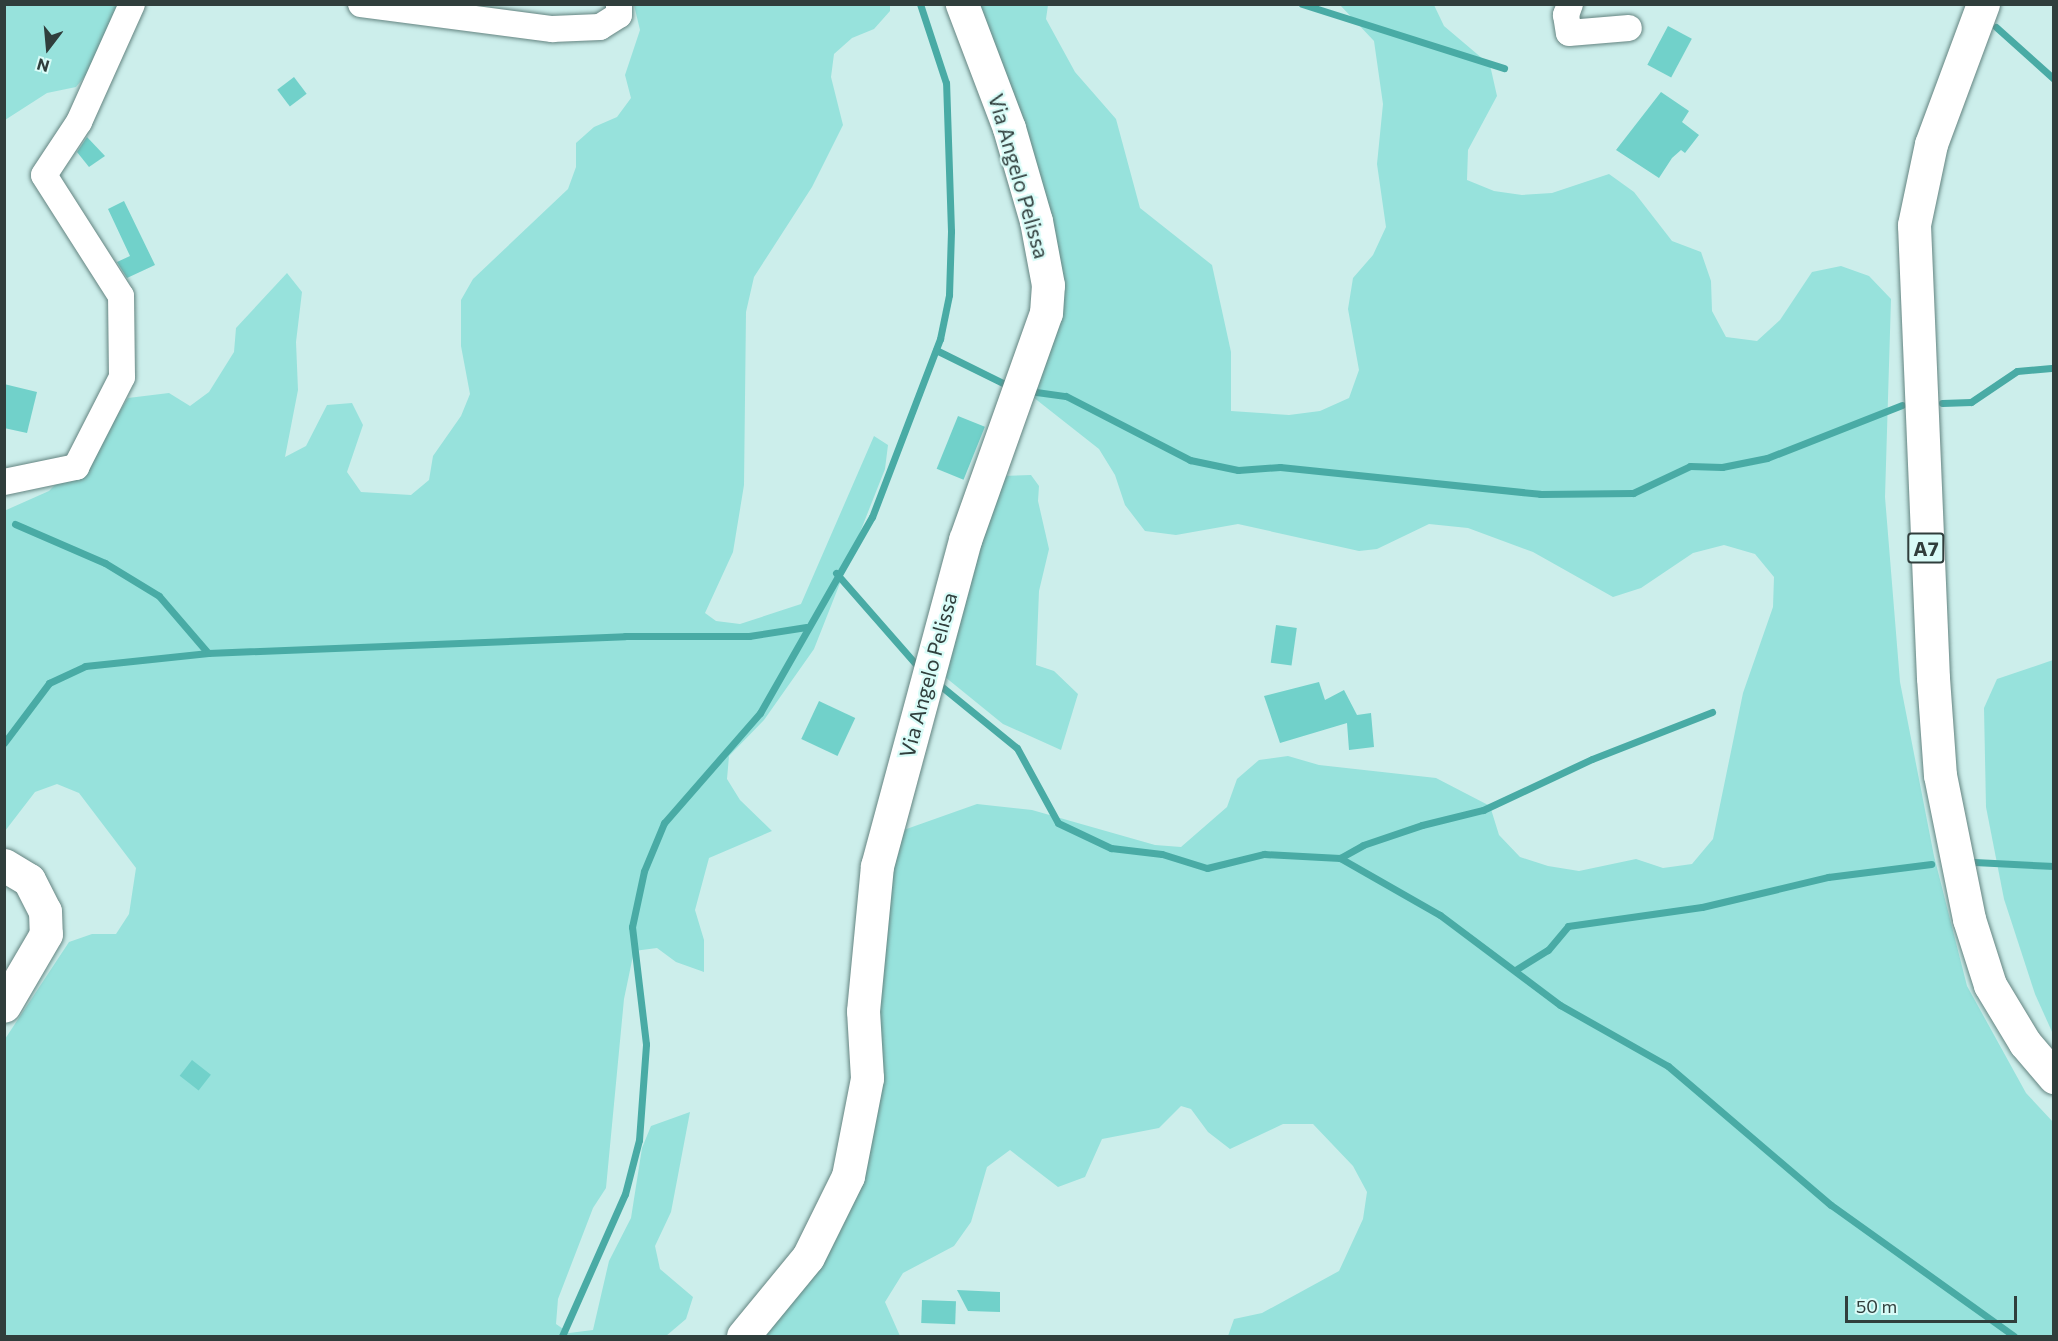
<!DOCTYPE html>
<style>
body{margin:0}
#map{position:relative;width:2058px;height:1341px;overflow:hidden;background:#cceeeb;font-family:Commissioner,sans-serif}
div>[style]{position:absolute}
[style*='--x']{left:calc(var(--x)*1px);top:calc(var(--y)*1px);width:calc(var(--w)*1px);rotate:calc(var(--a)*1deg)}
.green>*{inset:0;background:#97e2dc}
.stream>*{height:7px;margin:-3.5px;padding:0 3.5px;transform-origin:3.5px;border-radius:3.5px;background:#49aba5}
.building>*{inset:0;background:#71d1ca;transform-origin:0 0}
.roads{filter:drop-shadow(0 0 2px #648481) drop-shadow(0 0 2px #648481)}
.minor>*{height:26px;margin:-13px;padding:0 13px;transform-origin:13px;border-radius:13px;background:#fff}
.tertiary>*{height:33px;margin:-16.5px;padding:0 16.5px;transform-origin:16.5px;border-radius:16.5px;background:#fff}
.motorway>*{height:33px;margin:-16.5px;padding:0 16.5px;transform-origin:16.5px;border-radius:16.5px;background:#fff}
span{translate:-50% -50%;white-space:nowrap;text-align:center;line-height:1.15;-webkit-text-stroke:4.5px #d9fcf8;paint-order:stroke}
.shield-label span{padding:2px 4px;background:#d9fcf8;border:2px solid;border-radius:4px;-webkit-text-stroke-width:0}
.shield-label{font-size:20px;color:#303e3c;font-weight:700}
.street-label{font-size:21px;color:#303e3c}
.frame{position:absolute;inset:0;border:6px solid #303e3c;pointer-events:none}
.north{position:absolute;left:18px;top:18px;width:60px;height:60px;-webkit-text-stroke:4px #d9fcf8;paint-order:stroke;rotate:196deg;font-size:16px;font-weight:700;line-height:24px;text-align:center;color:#303e3c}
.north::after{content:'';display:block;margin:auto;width:21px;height:27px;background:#303e3c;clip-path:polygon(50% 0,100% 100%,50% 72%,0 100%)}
.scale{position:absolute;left:1845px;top:1296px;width:172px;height:27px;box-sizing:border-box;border:3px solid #303e3c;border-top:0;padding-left:8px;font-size:18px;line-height:21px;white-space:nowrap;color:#303e3c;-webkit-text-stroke:4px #d9fcf8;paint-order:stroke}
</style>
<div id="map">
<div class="green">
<i style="clip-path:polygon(5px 5px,123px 5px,114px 12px,94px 65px,76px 87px,47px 93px,5px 120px)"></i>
<i style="clip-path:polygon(634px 5px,890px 5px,890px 11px,874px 29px,852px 38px,834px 54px,831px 77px,843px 125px,812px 187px,754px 277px,746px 312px,744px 485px,733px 552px,705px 613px,716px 621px,740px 624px,801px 604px,874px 436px,888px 445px,885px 469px,814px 649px,764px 720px,729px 756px,727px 779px,740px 800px,772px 831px,709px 858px,695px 910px,704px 940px,704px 972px,676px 962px,657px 948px,634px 951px,624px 999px,606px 1188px,593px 1208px,558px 1299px,556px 1324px,569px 1333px,593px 1330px,609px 1261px,631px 1218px,642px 1148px,651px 1126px,690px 1112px,671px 1212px,655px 1246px,660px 1269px,693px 1297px,686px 1319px,666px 1336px,5px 1336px,5px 1039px,69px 942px,92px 934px,116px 934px,129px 914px,136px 868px,79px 793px,57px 784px,35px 792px,5px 831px,4px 511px,49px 491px,107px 432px,128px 398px,169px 393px,190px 406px,209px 392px,234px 352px,236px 328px,287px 273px,302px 292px,296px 342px,298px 390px,285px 457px,306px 446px,327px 405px,352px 403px,363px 425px,347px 472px,361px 492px,411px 495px,429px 480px,433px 456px,461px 416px,470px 394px,461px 346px,461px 300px,473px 279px,568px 189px,576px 167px,576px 143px,594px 127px,617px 117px,631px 98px,625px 75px,640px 30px)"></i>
<i style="clip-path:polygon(976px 5px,1048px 5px,1046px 19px,1075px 72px,1116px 119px,1140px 208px,1212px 265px,1231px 352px,1231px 411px,1289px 415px,1320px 411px,1349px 398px,1359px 370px,1348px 309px,1353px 278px,1373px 255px,1386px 227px,1377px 164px,1383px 104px,1374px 41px,1340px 5px,1434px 5px,1444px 26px,1490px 65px,1497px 96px,1468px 150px,1467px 180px,1494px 191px,1522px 195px,1552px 193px,1609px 174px,1634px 192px,1672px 241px,1701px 252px,1711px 281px,1712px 311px,1726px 337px,1757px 341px,1780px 320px,1812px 272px,1841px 266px,1869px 276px,1891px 299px,1885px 497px,1900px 682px,1934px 856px,1967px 986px,2026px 1093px,2053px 1122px,2053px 1336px,1228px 1336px,1234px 1319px,1262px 1313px,1339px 1271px,1363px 1219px,1367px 1192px,1353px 1166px,1313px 1124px,1283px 1124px,1230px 1149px,1208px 1132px,1191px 1109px,1181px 1106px,1159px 1128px,1102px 1139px,1085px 1177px,1058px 1187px,1010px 1150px,987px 1167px,971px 1222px,954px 1246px,903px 1273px,885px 1302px,900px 1336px,758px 1336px,832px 1238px,876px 997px,898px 832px,977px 804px,1032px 810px,1155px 845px,1181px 847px,1227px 807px,1237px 779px,1259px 760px,1288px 756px,1319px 765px,1436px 778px,1490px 806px,1499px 835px,1520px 857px,1548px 866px,1579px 871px,1636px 859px,1663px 868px,1692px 864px,1713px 839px,1743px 693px,1773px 607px,1774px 577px,1755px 554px,1724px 545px,1693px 553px,1641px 588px,1613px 597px,1533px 552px,1468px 528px,1429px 524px,1377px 549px,1359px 551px,1238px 524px,1176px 535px,1145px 531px,1125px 505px,1115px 475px,1099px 449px,1033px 397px,1062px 314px,1062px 269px)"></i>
<i style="clip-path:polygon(1031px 475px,1039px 486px,1038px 501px,1049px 549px,1039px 591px,1036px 665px,1054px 671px,1078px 694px,1061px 750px,1003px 724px,939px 672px,1001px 476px)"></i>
<i style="clip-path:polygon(2053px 660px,2053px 1034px,2035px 994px,2004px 899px,1986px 807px,1984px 708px,1997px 679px)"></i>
</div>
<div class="stream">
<i style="--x:1302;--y:4;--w:212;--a:17.6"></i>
<i style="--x:1996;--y:27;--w:78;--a:41.9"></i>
<i style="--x:936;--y:350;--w:81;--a:26.3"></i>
<i style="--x:1029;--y:391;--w:37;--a:8"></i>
<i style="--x:1066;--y:396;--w:140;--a:27.3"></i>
<i style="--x:1190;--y:460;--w:49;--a:11.8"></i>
<i style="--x:1238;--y:470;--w:42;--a:-4.1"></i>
<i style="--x:1280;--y:467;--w:261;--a:5.9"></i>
<i style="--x:1540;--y:494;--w:93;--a:-0.6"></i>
<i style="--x:1633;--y:493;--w:63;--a:-25.3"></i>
<i style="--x:1690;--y:466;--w:32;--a:2"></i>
<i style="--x:1722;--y:467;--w:46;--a:-11.3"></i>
<i style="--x:1767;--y:458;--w:145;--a:-21.4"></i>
<i style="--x:1942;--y:403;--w:29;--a:-2"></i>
<i style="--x:1971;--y:402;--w:55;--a:-34"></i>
<i style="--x:2017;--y:371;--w:37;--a:-5"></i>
<i style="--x:15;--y:524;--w:98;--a:23.4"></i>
<i style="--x:105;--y:563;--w:63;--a:31.4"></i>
<i style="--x:159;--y:596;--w:75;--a:49.3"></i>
<i style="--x:836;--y:573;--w:128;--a:48.8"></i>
<i style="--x:936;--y:682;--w:104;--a:39.2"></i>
<i style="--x:1017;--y:748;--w:85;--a:61.3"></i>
<i style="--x:1058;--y:823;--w:59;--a:25.3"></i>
<i style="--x:1111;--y:848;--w:51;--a:6.7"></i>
<i style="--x:1162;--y:854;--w:47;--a:17.3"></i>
<i style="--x:1207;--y:868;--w:59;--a:-13.8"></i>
<i style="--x:1264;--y:854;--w:76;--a:3"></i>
<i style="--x:1340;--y:858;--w:115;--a:29.7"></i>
<i style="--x:1440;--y:915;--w:150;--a:36.9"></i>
<i style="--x:1560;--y:1005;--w:124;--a:29.5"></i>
<i style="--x:1668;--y:1066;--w:214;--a:40.5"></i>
<i style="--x:1831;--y:1205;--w:225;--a:35.6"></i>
<i style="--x:4;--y:743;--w:75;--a:-53.1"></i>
<i style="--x:49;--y:683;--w:40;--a:-25"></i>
<i style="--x:85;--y:666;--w:124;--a:-6"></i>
<i style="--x:208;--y:653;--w:417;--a:-2.3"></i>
<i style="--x:625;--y:636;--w:124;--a:0"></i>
<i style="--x:749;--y:636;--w:58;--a:-9"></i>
<i style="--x:1340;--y:858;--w:26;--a:-29"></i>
<i style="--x:1363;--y:845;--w:62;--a:-18.7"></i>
<i style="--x:1422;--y:825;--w:63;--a:-13.8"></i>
<i style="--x:1483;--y:810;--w:120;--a:-25.1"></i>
<i style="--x:1592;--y:759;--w:129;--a:-21.4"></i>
<i style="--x:1974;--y:862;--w:80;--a:2.9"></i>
<i style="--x:1517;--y:969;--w:36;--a:-32"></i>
<i style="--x:1548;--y:950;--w:31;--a:-50"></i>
<i style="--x:1568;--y:926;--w:135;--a:-8.1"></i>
<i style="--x:1702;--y:907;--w:130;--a:-13.4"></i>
<i style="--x:1828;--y:877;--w:104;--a:-7.2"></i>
<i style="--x:562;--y:1336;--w:155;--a:-66.1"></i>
<i style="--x:625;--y:1194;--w:56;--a:-75.5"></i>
<i style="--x:639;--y:1140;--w:96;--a:-85.8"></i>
<i style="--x:646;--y:1044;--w:118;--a:-96.8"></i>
<i style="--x:632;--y:927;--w:57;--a:-77.9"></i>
<i style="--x:644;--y:871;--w:52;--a:-67.4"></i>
<i style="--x:664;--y:823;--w:146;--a:-48.9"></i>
<i style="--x:760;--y:713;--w:226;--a:-60.3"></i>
<i style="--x:872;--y:517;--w:191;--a:-69.1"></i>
<i style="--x:940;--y:339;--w:45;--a:-78.4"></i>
<i style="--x:949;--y:295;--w:64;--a:-88.2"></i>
<i style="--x:951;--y:231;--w:148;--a:-91.9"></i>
<i style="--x:946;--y:83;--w:83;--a:-108.2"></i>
</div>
<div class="building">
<i style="left:1668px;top:26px;width:27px;height:44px;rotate:28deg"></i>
<i style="left:294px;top:77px;width:21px;height:21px;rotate:53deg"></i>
<i style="clip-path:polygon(1661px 92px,1689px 111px,1682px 122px,1699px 135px,1685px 153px,1681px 150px,1672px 158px,1659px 178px,1616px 150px)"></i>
<i style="clip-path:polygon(87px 137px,105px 156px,89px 167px,77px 152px)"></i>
<i style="clip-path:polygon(124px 201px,155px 265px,127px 278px,117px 262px,130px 256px,108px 209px)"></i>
<i style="clip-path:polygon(4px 384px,37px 392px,27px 433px,4px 428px)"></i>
<i style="left:958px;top:416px;width:29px;height:57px;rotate:22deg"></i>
<i style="left:1276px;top:625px;width:21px;height:38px;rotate:8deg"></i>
<i style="clip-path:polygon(1319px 682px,1325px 700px,1344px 690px,1357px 715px,1371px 713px,1374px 747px,1349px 750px,1347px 723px,1280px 743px,1264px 696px)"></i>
<i style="left:819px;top:701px;width:40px;height:42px;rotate:25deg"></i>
<i style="left:192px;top:1060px;width:24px;height:20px;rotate:38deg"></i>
<i style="clip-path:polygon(957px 1290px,1000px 1292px,1000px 1312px,968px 1311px)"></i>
<i style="left:922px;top:1300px;width:34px;height:23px;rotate:2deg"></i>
</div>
<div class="roads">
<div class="minor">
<i style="--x:361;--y:4;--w:193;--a:7.5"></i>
<i style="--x:552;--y:29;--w:48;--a:-2.4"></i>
<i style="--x:600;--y:27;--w:22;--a:-32"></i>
<i style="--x:619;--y:15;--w:11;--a:-90"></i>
<i style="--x:1570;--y:4;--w:12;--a:110"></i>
<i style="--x:1566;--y:15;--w:18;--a:81"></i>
<i style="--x:1569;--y:33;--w:60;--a:-4.8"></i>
<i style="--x:4;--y:482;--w:74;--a:-11.8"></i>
<i style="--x:76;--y:467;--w:101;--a:-62.9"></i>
<i style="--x:122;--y:377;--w:81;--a:-90.7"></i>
<i style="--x:121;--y:296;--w:143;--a:-122.5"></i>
<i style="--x:44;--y:175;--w:64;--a:-56.6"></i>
<i style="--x:79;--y:122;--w:129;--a:-65.8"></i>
</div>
<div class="tertiary">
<i style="--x:4;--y:865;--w:29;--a:31"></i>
<i style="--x:29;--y:880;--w:35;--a:63"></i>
<i style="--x:45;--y:911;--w:23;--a:88"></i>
<i style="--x:46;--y:934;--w:83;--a:120.3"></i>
<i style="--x:743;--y:1336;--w:102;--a:-50.6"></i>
<i style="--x:808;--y:1257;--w:90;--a:-63.7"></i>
<i style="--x:848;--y:1176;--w:100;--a:-79"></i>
<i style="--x:867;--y:1078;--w:67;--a:-93.4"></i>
<i style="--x:863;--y:1011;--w:146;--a:-84.5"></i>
<i style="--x:877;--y:866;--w:338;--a:-74.9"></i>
<i style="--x:965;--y:540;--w:241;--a:-70.4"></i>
<i style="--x:1046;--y:313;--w:28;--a:-86"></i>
<i style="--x:1048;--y:285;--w:65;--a:-100.6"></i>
<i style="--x:1036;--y:221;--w:97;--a:-106.2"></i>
<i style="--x:1009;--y:128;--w:133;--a:-110.8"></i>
</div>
<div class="motorway">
<i style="--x:1983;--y:4;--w:149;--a:110.4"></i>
<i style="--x:1931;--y:144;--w:83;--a:101.9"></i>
<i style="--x:1914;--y:225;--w:453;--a:87.6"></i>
<i style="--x:1933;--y:678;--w:97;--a:85.9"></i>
<i style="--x:1940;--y:775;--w:147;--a:78.6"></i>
<i style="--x:1969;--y:919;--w:69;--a:72.3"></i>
<i style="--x:1990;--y:985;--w:68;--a:58.9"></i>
<i style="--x:2025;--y:1043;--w:45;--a:49.5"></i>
</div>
</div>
<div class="shield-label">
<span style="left:1926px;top:548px">A7</span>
</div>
<div class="street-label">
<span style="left:1019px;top:176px;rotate:74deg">Via Angelo Pelissa</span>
<span style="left:928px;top:675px;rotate:-75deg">Via Angelo Pelissa</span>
</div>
<div class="frame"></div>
<div class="north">N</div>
<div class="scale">50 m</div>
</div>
